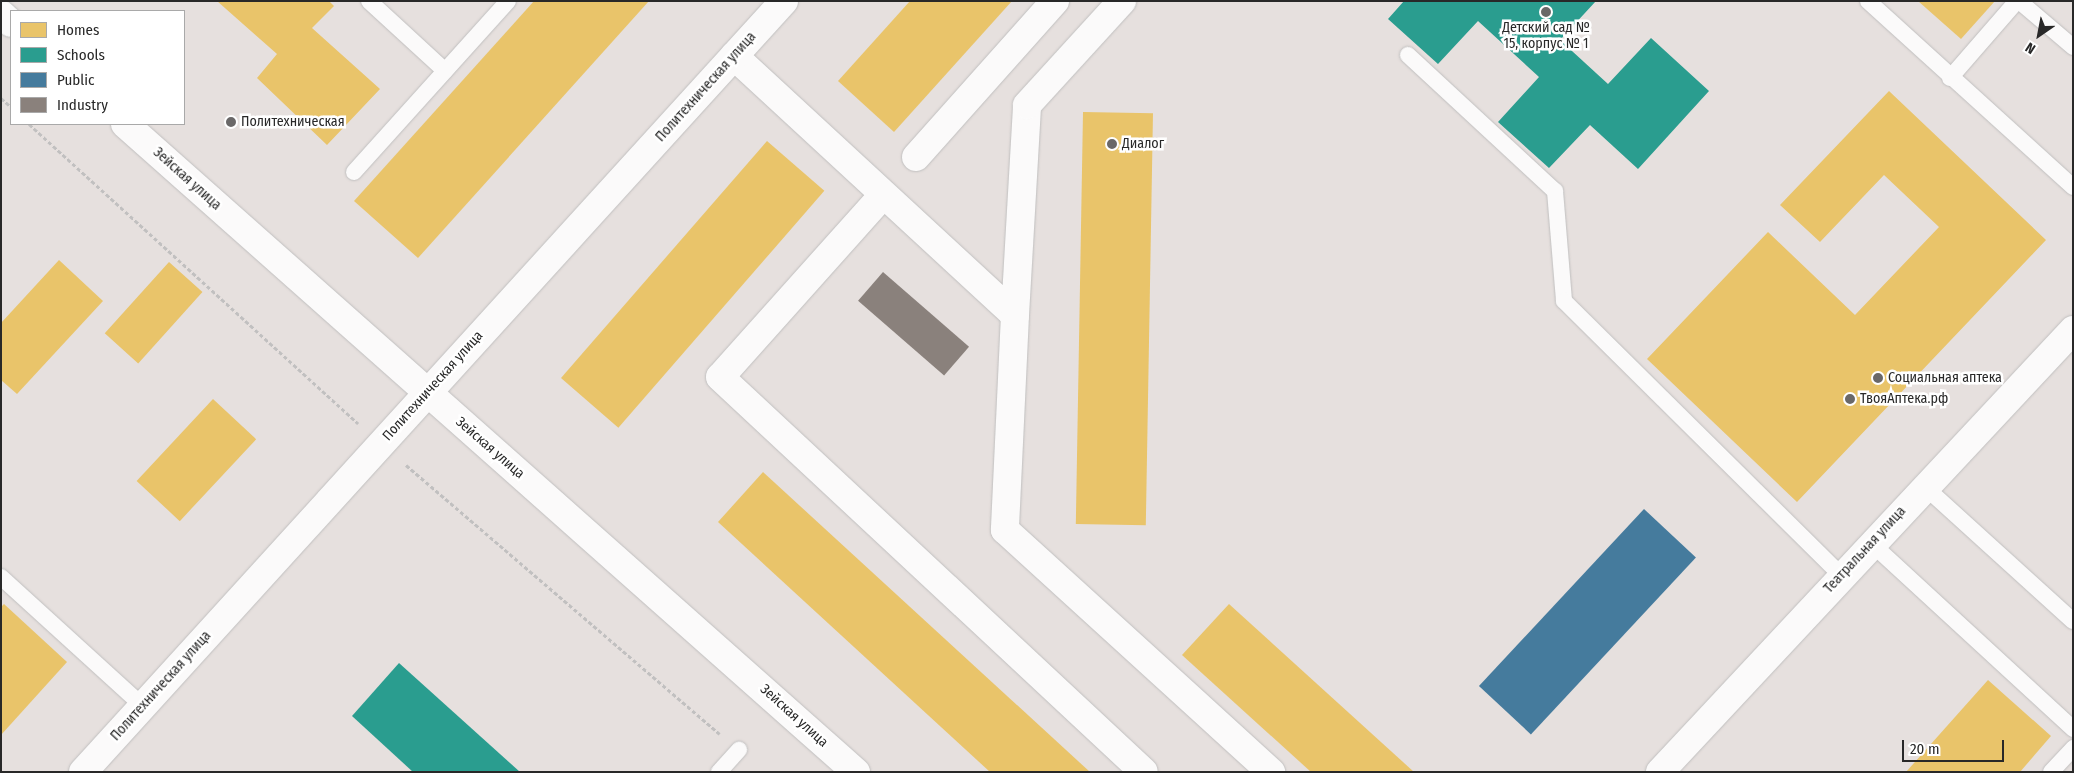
<!DOCTYPE html>
<meta charset="utf-8">
<style>
body{margin:0}
#map{position:relative;width:2074px;height:773px;overflow:hidden;background:#e6e0de;font-family:"Fira Sans Condensed",sans-serif}
div>[style]{position:absolute}
[style*='--x']{left:calc(var(--x)*1px);top:calc(var(--y)*1px);width:calc(var(--w)*1px);rotate:calc(var(--a)*1deg)}
.homes>*{inset:0;background:#e9c46a;transform-origin:0 0}
.schools>*{inset:0;background:#2a9d8f}
.public>*{inset:0;background:#457b9d;transform-origin:0 0}
.industry>*{inset:0;background:#8a817c;transform-origin:0 0}
.path>*{height:3px;margin-top:-1.5px;transform-origin:0;background:repeating-linear-gradient(90deg,#c1c0c0 0 4px,transparent 0 6.5px)}
.roads{filter:drop-shadow(0 0 1px #c0bfbf) drop-shadow(0 0 1px #c0bfbf)}
.service>*{height:16px;margin:-8px;padding:0 8px;transform-origin:8px;border-radius:8px;background:#fbfafa}
.minor>*{height:28px;margin:-14px;padding:0 14px;transform-origin:14px;border-radius:14px;background:#fbfafa}
.tertiary>*{height:28px;margin:-14px;padding:0 14px;transform-origin:14px;border-radius:14px;background:#fbfafa}
.secondary>*{height:28px;margin:-14px;padding:0 14px;transform-origin:14px;border-radius:14px;background:#fbfafa}
.dots>*{width:14px;height:14px;translate:-50% -50%;box-sizing:border-box;border:2px solid #fff;border-radius:50%}
span{translate:-50% -50%;white-space:nowrap;text-align:center;line-height:1.15;-webkit-text-stroke:5px #fff;paint-order:stroke}
.poi-label{font-size:14px;color:#282828}
.left{translate:0 -50%;text-align:left}
.street-label{font-size:14px;color:#282828}
.frame{position:absolute;inset:0;border:2px solid #282828;pointer-events:none}
.legend{position:absolute;left:10px;top:10px;width:175px;height:115px;box-sizing:border-box;background:#fff;border:1px solid #a9a9a9;margin:0;padding:6px 9px;list-style:none;font-size:15px;color:#282828}
.legend li{display:flex;align-items:center;gap:10px;height:25px}
.legend b{width:25px;border:1px solid #a9a9a9}
.north{position:absolute;left:2014px;top:10px;width:50px;height:50px;-webkit-text-stroke:4px #fff;paint-order:stroke;rotate:213deg;font-size:14px;font-weight:700;line-height:20px;text-align:center;color:#282828}
.north::after{content:'';display:block;margin:auto;width:18px;height:22px;background:#282828;clip-path:polygon(50% 0,100% 100%,50% 72%,0 100%)}
.scale{position:absolute;left:1902px;top:740px;width:102px;height:22px;box-sizing:border-box;border:2px solid #282828;border-top:0;padding-left:6px;font-size:15px;line-height:18px;white-space:nowrap;color:#282828;-webkit-text-stroke:4px #fff;paint-order:stroke}
</style>
<div id="map">
<div class="homes">
<i style="clip-path:polygon(217px 1px,329px 1px,334px 6px,312px 28px,380px 89px,327px 145px,257px 78px,277px 54px)"></i>
<i style="clip-path:polygon(534px 1px,649px 1px,418px 258px,354px 201px)"></i>
<i style="clip-path:polygon(910px 1px,1012px 1px,894px 132px,838px 81px)"></i>
<i style="clip-path:polygon(1918px 1px,1995px 1px,1961px 39px)"></i>
<i style="clip-path:polygon(1889px 91px,2046px 240px,1797px 502px,1647px 359px,1768px 232px,1855px 315px,1939px 227px,1884px 175px,1820px 242px,1780px 205px)"></i>
<i style="left:1083px;top:112px;width:70px;height:412px;rotate:1deg"></i>
<i style="left:767px;top:141px;width:76px;height:314px;rotate:41deg"></i>
<i style="clip-path:polygon(59px 260px,103px 301px,17px 394px,1px 380px,1px 323px)"></i>
<i style="left:169px;top:262px;width:45px;height:96px;rotate:42deg"></i>
<i style="left:213px;top:399px;width:59px;height:112px;rotate:43deg"></i>
<i style="clip-path:polygon(763px 472px,1090px 772px,990px 772px,718px 522px)"></i>
<i style="clip-path:polygon(4px 604px,67px 662px,1px 735px,1px 607px)"></i>
<i style="clip-path:polygon(1229px 604px,1414px 772px,1311px 772px,1182px 655px)"></i>
<i style="clip-path:polygon(1988px 680px,2051px 736px,2020px 772px,1906px 772px)"></i>
</div>
<div class="schools">
<i style="clip-path:polygon(1404px 1px,1596px 1px,1560px 40px,1608px 84px,1651px 38px,1709px 91px,1638px 169px,1590px 125px,1549px 168px,1498px 122px,1539px 77px,1478px 21px,1438px 64px,1388px 19px)"></i>
<i style="clip-path:polygon(399px 663px,520px 772px,413px 772px,352px 716px)"></i>
</div>
<div class="public">
<i style="left:1644px;top:509px;width:71px;height:242px;rotate:43deg"></i>
</div>
<div class="industry">
<i style="left:883px;top:272px;width:114px;height:38px;rotate:41deg"></i>
</div>
<div class="path">
<i style="--x:1;--y:98;--w:13;--a:42"></i>
<i style="--x:29;--y:124;--w:445;--a:42.3"></i>
<i style="--x:406;--y:465;--w:413;--a:40.6"></i>
</div>
<div class="roads">
<div class="service">
<i style="--x:369;--y:1;--w:103;--a:42.6"></i>
<i style="--x:1868;--y:1;--w:277;--a:42.2"></i>
<i style="--x:2019;--y:1;--w:71;--a:40.4"></i>
<i style="--x:1408;--y:55;--w:200;--a:42.8"></i>
<i style="--x:1555;--y:191;--w:110;--a:85.3"></i>
<i style="--x:1564;--y:301;--w:390;--a:44.7"></i>
<i style="--x:1950;--y:78;--w:102;--a:-49"></i>
<i style="--x:354;--y:172;--w:230;--a:-48"></i>
<i style="--x:1924;--y:486;--w:201;--a:42.2"></i>
<i style="--x:1871;--y:543;--w:275;--a:42.6"></i>
<i style="--x:1;--y:577;--w:192;--a:42.3"></i>
<i style="--x:719;--y:772;--w:30;--a:-48"></i>
<i style="--x:2051;--y:772;--w:33;--a:-47"></i>
</div>
<div class="minor">
<i style="--x:734;--y:56;--w:382;--a:42.7"></i>
<i style="--x:1015;--y:315;--w:215;--a:92.7"></i>
<i style="--x:1005;--y:530;--w:360;--a:42.3"></i>
<i style="--x:916;--y:157;--w:209;--a:-48.3"></i>
<i style="--x:883;--y:195;--w:244;--a:131.8"></i>
<i style="--x:720;--y:377;--w:579;--a:42.97"></i>
<i style="--x:1015;--y:315;--w:210;--a:-86.7"></i>
<i style="--x:1027;--y:105;--w:141;--a:-47.6"></i>
<i style="--x:83;--y:772;--w:1042;--a:-47.72"></i>
</div>
<div class="tertiary">
<i style="--x:1;--y:14;--w:13;--a:42"></i>
<i style="--x:125;--y:124;--w:977;--a:41.56"></i>
</div>
<div class="secondary">
<i style="--x:1660;--y:772;--w:605;--a:-46.94"></i>
</div>
</div>
<div class="dots">
<i style="left:1546px;top:12px;background:#6a6868"></i>
<i style="left:231px;top:122px;background:#6a6868"></i>
<i style="left:1112px;top:144px;background:#6a6868"></i>
<i style="left:1878px;top:378px;background:#6a6868"></i>
<i style="left:1850px;top:399px;background:#6a6868"></i>
</div>
<div class="poi-label">
<span style="left:1546px;top:36px">Детский сад №<br>15, корпус № 1</span>
<span class="left" style="left:241px;top:122px">Политехническая</span>
<span class="left" style="left:1122px;top:144px">Диалог</span>
<span class="left" style="left:1888px;top:378px">Социальная аптека</span>
<span class="left" style="left:1860px;top:399px">ТвояАптека.рф</span>
</div>
<div class="street-label">
<span style="left:706px;top:87px;rotate:-48deg">Политехническая улица</span>
<span style="left:187px;top:179px;rotate:42deg">Зейская улица</span>
<span style="left:433px;top:386px;rotate:-48deg">Политехническая улица</span>
<span style="left:490px;top:448px;rotate:41deg">Зейская улица</span>
<span style="left:1865px;top:550px;rotate:-47deg">Театральная улица</span>
<span style="left:161px;top:686px;rotate:-48deg">Политехническая улица</span>
<span style="left:794px;top:716px;rotate:42deg">Зейская улица</span>
</div>
<div class="frame"></div>
<ul class="legend">
<li><b style="height:14px;background:#e9c46a"></b>Homes</li>
<li><b style="height:14px;background:#2a9d8f"></b>Schools</li>
<li><b style="height:14px;background:#457b9d"></b>Public</li>
<li><b style="height:14px;background:#8a817c"></b>Industry</li>
</ul>
<div class="north">N</div>
<div class="scale">20 m</div>
</div>
